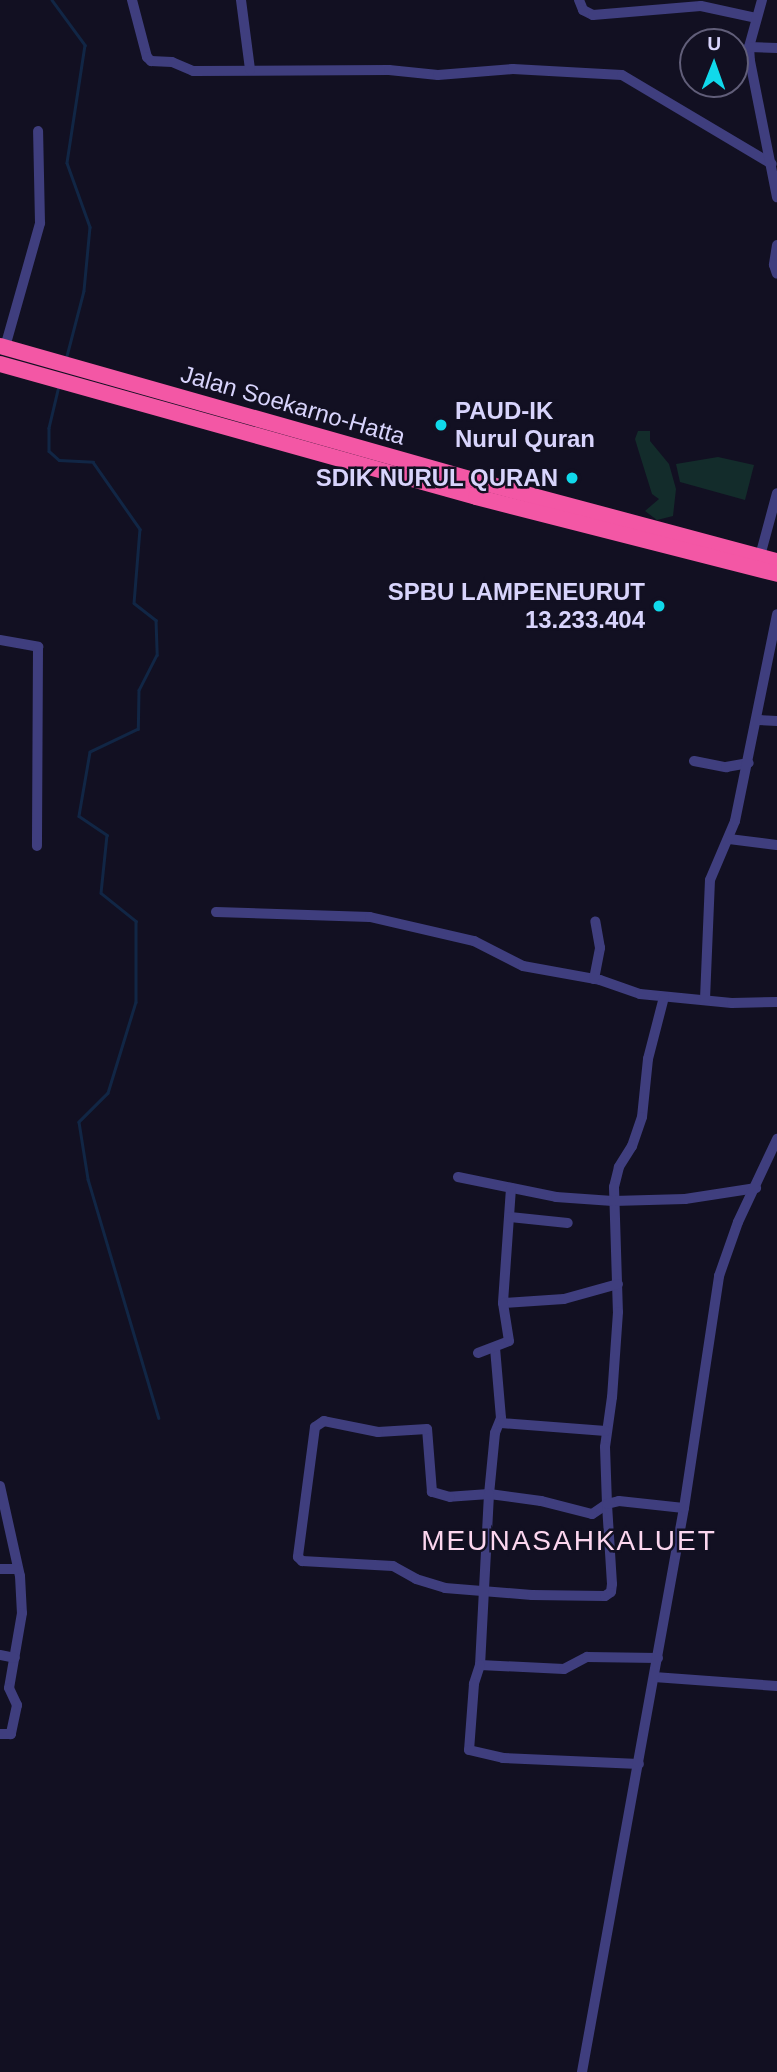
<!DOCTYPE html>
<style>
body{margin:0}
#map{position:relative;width:777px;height:2072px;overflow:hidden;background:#121022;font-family:Helvetica,sans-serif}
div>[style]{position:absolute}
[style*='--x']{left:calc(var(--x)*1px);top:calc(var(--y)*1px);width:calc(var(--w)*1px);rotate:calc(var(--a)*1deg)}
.green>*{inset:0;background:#132c2b}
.stream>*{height:2.5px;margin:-1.25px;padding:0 1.25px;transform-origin:1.25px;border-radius:1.25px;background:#112645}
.minor>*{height:10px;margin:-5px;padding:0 5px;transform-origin:5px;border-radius:5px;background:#3f3e7e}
.highway>*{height:16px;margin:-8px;padding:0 8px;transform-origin:8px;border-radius:8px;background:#f357a5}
.dots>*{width:19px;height:19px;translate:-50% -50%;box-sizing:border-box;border:4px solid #121022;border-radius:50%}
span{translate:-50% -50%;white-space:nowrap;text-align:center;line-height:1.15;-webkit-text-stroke:5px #121022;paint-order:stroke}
.street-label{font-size:24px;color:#d8d4fc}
.poi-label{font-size:24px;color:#d8d4fc;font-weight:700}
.left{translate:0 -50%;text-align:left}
.right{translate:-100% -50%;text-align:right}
.quarter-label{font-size:28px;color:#fcd6ef;letter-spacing:2px}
.north{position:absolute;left:679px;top:28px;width:70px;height:70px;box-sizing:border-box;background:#121022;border:2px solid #615e79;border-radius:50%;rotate:1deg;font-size:19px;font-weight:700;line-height:28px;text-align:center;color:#d8d4fc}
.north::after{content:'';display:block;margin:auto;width:24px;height:32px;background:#10d9eb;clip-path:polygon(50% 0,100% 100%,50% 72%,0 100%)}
</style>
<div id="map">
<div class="green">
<i style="clip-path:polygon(638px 431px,650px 431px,650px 441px,669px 464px,676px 489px,673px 516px,657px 520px,645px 511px,659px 499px,652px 494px,638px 449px,635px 439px)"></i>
<i style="clip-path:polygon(718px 457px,754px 465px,745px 500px,680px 482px,676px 464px)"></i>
</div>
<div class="stream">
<i style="--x:52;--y:0;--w:56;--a:53.7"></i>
<i style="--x:85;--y:45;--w:119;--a:98.7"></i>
<i style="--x:67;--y:163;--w:68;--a:70.2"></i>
<i style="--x:90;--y:227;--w:64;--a:95.4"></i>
<i style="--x:84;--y:291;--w:71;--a:104.6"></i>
<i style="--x:59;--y:386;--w:43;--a:103.4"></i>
<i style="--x:49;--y:428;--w:23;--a:90"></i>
<i style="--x:49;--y:451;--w:13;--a:42"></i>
<i style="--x:59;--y:460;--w:34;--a:3"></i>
<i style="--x:93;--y:462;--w:82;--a:55"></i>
<i style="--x:140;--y:529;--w:74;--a:94.6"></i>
<i style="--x:134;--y:603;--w:28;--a:38"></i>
<i style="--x:156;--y:620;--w:35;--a:88"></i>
<i style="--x:157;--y:655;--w:39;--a:117"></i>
<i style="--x:139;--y:690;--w:39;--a:91"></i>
<i style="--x:138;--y:729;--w:53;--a:154.4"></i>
<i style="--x:90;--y:752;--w:65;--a:99.8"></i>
<i style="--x:79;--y:816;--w:34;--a:34"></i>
<i style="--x:107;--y:835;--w:58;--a:95.9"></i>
<i style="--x:101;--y:893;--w:45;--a:38.7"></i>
<i style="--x:136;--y:921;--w:81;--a:90"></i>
<i style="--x:136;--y:1002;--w:95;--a:107.1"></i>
<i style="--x:108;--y:1093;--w:41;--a:135"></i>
<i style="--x:79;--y:1122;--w:58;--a:81"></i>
<i style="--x:88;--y:1179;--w:249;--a:73.5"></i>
</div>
<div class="minor">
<i style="--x:132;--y:0;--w:59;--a:75.3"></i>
<i style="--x:147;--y:57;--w:6;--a:45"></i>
<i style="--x:151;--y:61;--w:21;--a:3"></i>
<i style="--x:172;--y:62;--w:23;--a:23"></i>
<i style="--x:193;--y:71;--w:196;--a:-0.3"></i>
<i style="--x:389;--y:70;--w:49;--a:5.8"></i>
<i style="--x:438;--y:75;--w:75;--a:-4.6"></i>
<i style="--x:513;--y:69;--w:109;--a:3.2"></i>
<i style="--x:622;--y:75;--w:174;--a:30.7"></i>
<i style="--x:241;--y:0;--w:70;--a:82.6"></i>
<i style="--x:579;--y:0;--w:11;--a:68"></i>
<i style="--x:583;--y:10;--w:11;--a:27"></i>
<i style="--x:593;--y:15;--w:108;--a:-4.8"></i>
<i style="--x:701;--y:6;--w:56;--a:12.3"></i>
<i style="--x:762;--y:0;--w:49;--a:105.5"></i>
<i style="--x:749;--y:47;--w:14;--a:86"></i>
<i style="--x:750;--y:61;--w:139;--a:78.8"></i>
<i style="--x:749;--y:47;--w:28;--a:2"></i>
<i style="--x:777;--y:245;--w:20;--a:99"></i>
<i style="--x:774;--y:265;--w:9;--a:72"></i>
<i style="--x:5;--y:347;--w:129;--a:-74.2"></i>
<i style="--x:40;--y:223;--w:92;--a:-91.2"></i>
<i style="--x:760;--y:556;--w:65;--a:-74.9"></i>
<i style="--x:0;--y:640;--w:39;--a:10"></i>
<i style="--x:38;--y:647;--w:199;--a:90.3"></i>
<i style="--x:757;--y:720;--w:20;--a:3"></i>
<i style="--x:694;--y:761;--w:33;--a:11"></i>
<i style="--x:726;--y:767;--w:23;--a:-10"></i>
<i style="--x:729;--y:839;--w:48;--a:7.1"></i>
<i style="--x:216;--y:912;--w:154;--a:1.9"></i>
<i style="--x:370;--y:917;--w:107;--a:13"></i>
<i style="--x:474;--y:941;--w:55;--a:27"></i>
<i style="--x:523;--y:966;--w:78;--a:10.3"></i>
<i style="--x:600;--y:980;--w:42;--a:19.3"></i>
<i style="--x:640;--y:994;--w:92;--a:5.6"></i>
<i style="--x:732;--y:1003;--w:45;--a:-1.3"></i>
<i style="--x:594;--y:979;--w:32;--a:-79"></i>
<i style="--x:600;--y:948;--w:27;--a:-100"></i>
<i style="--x:664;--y:997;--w:64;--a:104.5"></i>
<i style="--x:648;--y:1059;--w:58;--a:95.9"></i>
<i style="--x:642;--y:1117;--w:31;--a:109"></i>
<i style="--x:632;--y:1146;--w:25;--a:122"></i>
<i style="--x:619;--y:1167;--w:21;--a:104"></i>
<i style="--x:614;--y:1187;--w:125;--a:88.2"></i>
<i style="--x:618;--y:1312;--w:85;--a:94"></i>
<i style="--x:612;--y:1397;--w:50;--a:98"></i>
<i style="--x:605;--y:1447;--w:57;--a:88"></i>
<i style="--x:607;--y:1504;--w:18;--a:146"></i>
<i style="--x:592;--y:1514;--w:53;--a:-165.7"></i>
<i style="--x:541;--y:1501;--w:52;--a:-172.3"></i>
<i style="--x:489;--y:1494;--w:39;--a:176"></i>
<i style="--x:450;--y:1497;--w:19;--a:-164"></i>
<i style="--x:432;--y:1492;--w:63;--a:-94.5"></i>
<i style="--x:427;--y:1429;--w:49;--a:176.5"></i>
<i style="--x:378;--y:1432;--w:55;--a:-168.5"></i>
<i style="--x:324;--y:1421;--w:11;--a:146"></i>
<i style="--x:315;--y:1427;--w:131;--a:97.5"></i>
<i style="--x:298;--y:1557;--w:6;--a:45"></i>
<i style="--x:302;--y:1561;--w:91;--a:3.1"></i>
<i style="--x:393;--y:1566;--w:26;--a:29"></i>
<i style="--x:416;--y:1579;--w:30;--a:17"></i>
<i style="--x:445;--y:1588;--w:87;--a:4.6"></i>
<i style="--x:532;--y:1595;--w:73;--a:0.8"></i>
<i style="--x:605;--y:1596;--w:7;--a:-34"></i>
<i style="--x:611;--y:1592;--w:8;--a:-83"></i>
<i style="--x:612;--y:1584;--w:80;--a:-93.6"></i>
<i style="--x:607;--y:1504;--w:12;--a:-14"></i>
<i style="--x:619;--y:1501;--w:65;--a:6.1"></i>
<i style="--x:705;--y:999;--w:119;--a:-87.6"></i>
<i style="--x:710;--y:880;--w:64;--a:-67"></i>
<i style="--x:735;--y:821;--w:211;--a:-78.5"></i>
<i style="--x:458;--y:1177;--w:100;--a:11.5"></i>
<i style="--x:556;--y:1197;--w:57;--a:4"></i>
<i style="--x:613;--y:1201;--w:72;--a:-1.6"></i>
<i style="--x:685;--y:1199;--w:72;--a:-8.8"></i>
<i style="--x:511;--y:1188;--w:115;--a:94"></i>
<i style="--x:503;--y:1303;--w:61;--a:-3.8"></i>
<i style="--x:564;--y:1299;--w:56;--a:-15.5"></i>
<i style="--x:510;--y:1217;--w:58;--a:5.9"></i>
<i style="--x:495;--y:1348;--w:70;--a:85.1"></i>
<i style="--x:501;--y:1418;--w:16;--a:112"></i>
<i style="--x:495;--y:1433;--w:61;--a:95.6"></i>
<i style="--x:489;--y:1494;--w:171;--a:93"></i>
<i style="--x:480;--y:1665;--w:84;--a:2.7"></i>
<i style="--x:564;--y:1669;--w:26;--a:-28"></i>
<i style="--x:587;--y:1657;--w:71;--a:0.8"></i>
<i style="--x:478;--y:1353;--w:33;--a:-21"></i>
<i style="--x:509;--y:1341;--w:38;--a:-99"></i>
<i style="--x:501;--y:1423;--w:105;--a:4.4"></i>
<i style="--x:0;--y:1486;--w:92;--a:77.5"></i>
<i style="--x:20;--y:1576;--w:37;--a:87"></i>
<i style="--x:22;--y:1613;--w:76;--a:99.8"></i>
<i style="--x:9;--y:1688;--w:19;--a:65"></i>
<i style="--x:17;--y:1705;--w:30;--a:102"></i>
<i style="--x:11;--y:1734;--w:11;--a:180"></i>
<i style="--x:0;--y:1569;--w:18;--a:0"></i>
<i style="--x:0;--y:1655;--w:15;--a:11"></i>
<i style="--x:480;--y:1665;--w:20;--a:108"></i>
<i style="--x:474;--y:1684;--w:66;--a:94.3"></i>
<i style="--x:469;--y:1750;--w:35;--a:13"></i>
<i style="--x:503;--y:1758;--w:136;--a:2.5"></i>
<i style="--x:654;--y:1677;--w:123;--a:4.2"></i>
<i style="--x:582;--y:2072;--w:573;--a:-79.75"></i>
<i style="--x:684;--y:1508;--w:235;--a:-81.4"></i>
<i style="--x:719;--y:1276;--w:57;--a:-70.6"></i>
<i style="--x:738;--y:1222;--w:92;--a:-64.8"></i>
</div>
<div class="highway">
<i style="--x:0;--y:346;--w:488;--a:15.8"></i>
<i style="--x:470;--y:479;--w:318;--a:15"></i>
<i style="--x:0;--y:364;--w:494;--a:15.6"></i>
<i style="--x:476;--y:497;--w:311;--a:14.3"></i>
</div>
<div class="dots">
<i style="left:441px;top:425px;background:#10d9eb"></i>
<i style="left:572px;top:478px;background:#10d9eb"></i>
<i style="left:659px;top:606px;background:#10d9eb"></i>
</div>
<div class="street-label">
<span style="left:293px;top:405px;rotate:16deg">Jalan Soekarno-Hatta</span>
</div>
<div class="poi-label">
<span class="left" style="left:455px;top:425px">PAUD-IK<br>Nurul Quran</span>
<span class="right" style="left:558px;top:478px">SDIK NURUL QURAN</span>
<span class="right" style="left:645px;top:606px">SPBU LAMPENEURUT<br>13.233.404</span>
</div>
<div class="quarter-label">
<span style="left:569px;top:1541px">MEUNASAHKALUET</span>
</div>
<div class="north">U</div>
</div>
